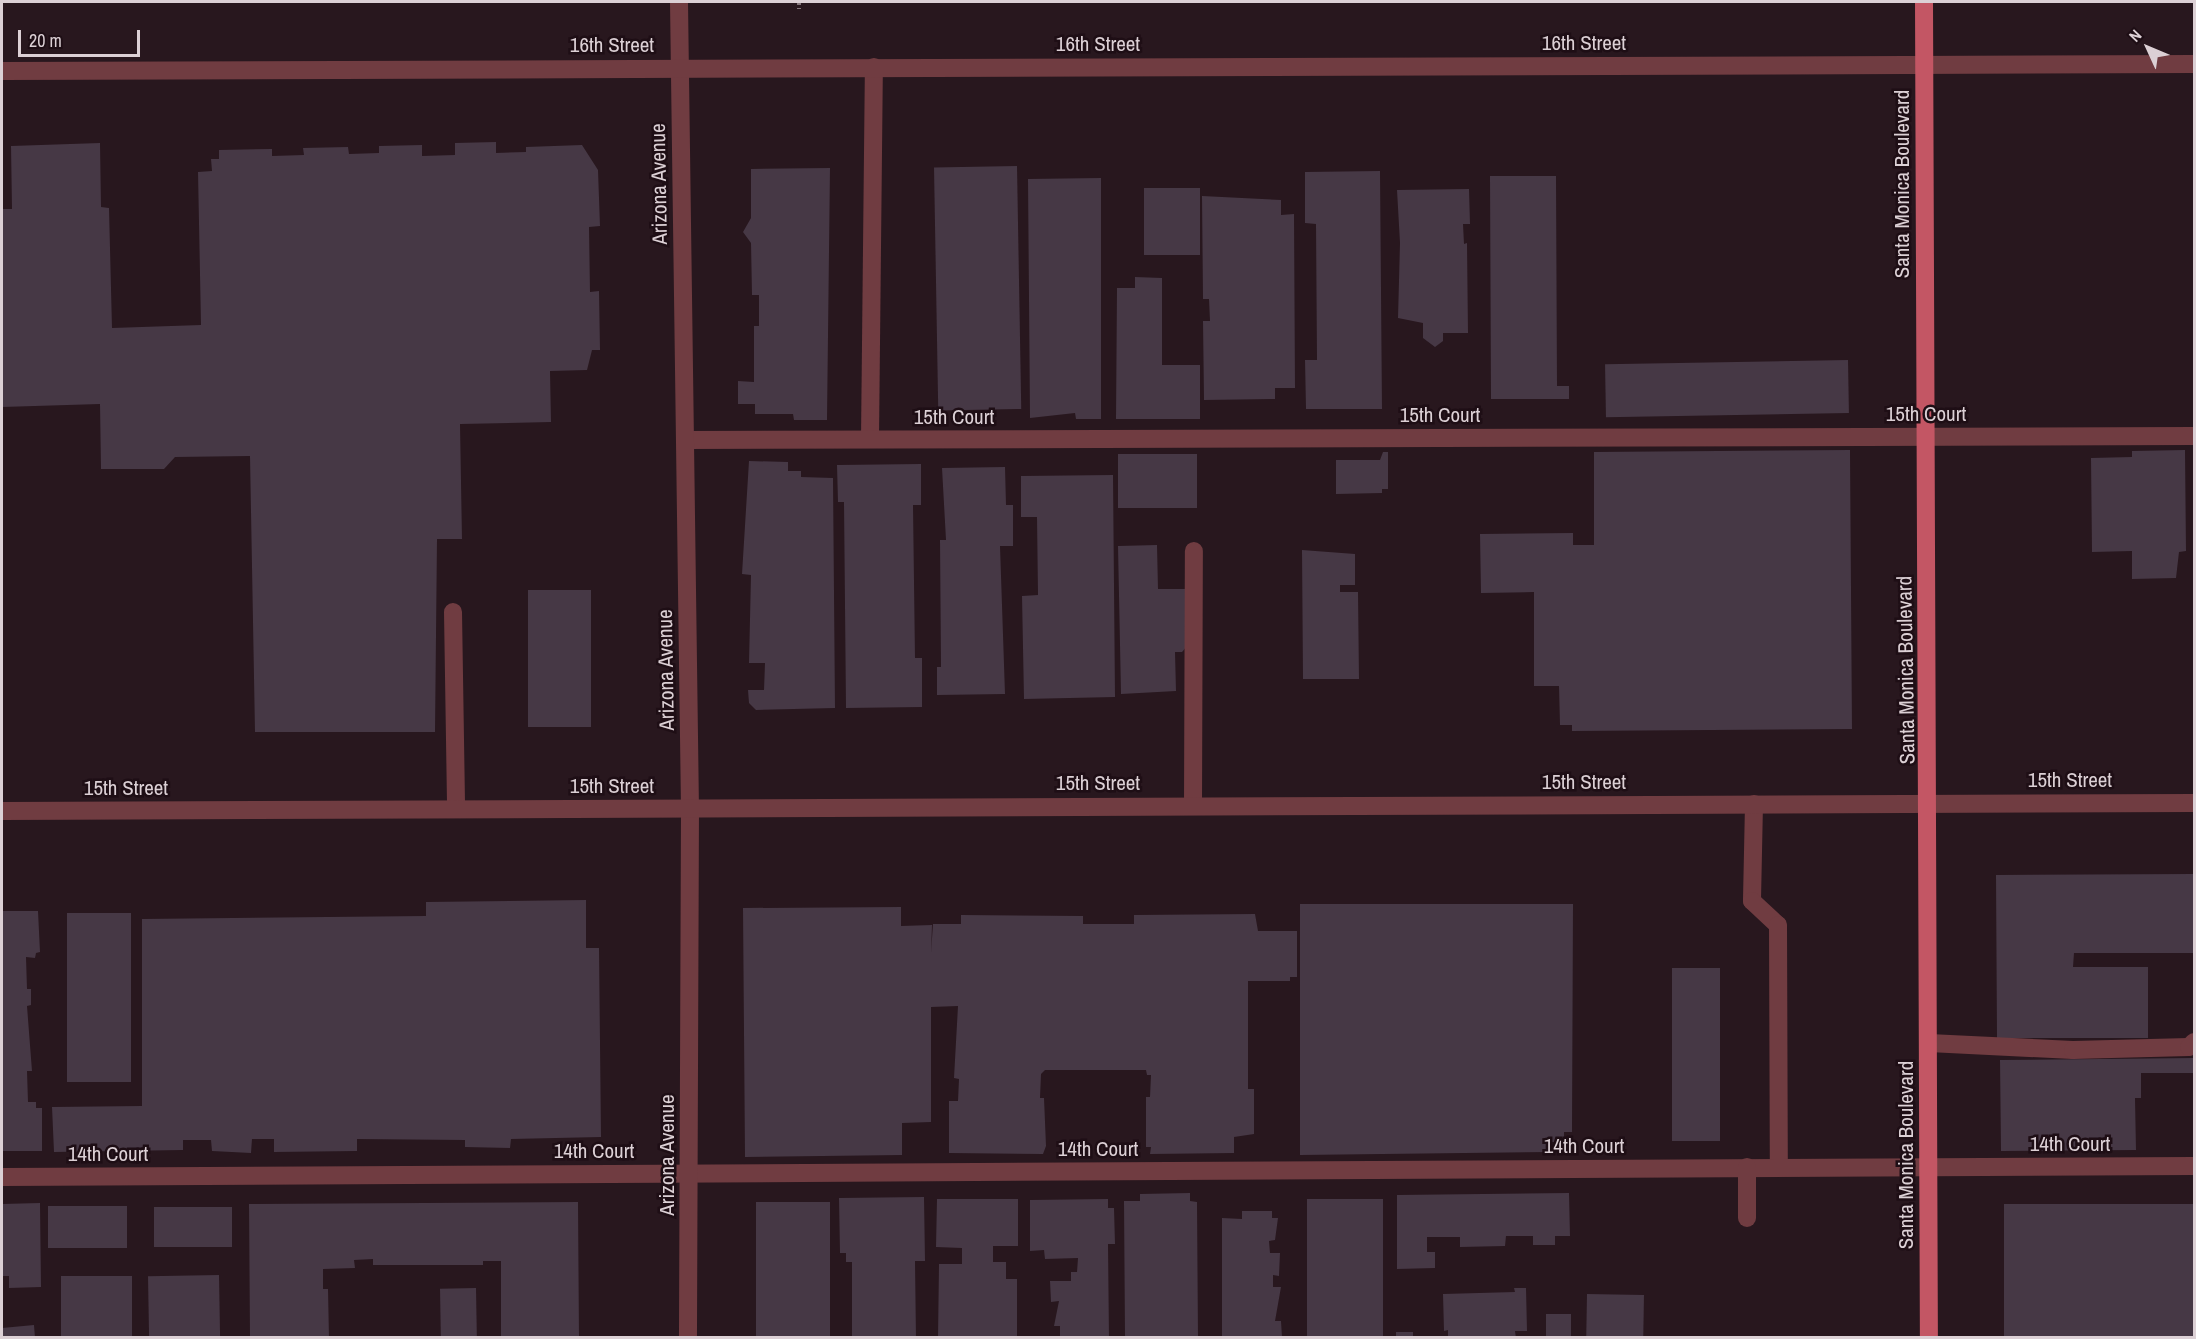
<!DOCTYPE html>
<style>
body{margin:0}
#map{position:relative;width:2196px;height:1339px;overflow:hidden;background:#28171e;font-family:"Archivo Narrow",sans-serif}
div>[style]{position:absolute}
[style*='--x']{left:calc(var(--x)*1px);top:calc(var(--y)*1px);width:calc(var(--w)*1px);rotate:calc(var(--a)*1deg)}
.building>*{inset:0;background:#463845;transform-origin:0 0}
.path>*{height:4px;margin-top:-2px;transform-origin:0;background:repeating-linear-gradient(90deg,#85767c 0 3px,transparent 0 6px)}
.lane>*{height:18px;margin:-9px;padding:0 9px;transform-origin:9px;border-radius:9px;background:#703c41}
.street>*{height:18px;margin:-9px;padding:0 9px;transform-origin:9px;border-radius:9px;background:#703c41}
.primary>*{height:18px;margin:-9px;padding:0 9px;transform-origin:9px;border-radius:9px;background:#c35664}
span{translate:-50% -50%;white-space:nowrap;text-align:center;line-height:1.15;-webkit-text-stroke:5px #1e0e15;paint-order:stroke}
.street-label{font-size:21px;color:#dcd0d5}
.frame{position:absolute;inset:0;border:3px solid #dcd0d5;pointer-events:none}
.north{position:absolute;left:2118px;top:18px;width:60px;height:60px;-webkit-text-stroke:4px #1e0e15;paint-order:stroke;rotate:314deg;font-size:16px;font-weight:700;line-height:24px;text-align:center;color:#dcd0d5}
.north::after{content:'';display:block;margin:auto;width:21px;height:27px;background:#dcd0d5;clip-path:polygon(50% 0,100% 100%,50% 72%,0 100%)}
.scale{position:absolute;left:18px;top:30px;width:122px;height:27px;box-sizing:border-box;border:3px solid #dcd0d5;border-top:0;padding-left:8px;font-size:18px;line-height:21px;white-space:nowrap;color:#dcd0d5;-webkit-text-stroke:4px #1e0e15;paint-order:stroke}
</style>
<div id="map">
<div class="building">
<i style="clip-path:polygon(496px 142px,496px 153px,526px 152px,526px 147px,582px 145px,598px 170px,600px 226px,589px 227px,590px 292px,599px 291px,600px 350px,592px 350px,587px 370px,550px 371px,551px 422px,460px 424px,462px 539px,437px 539px,435px 732px,255px 732px,250px 456px,175px 457px,164px 469px,101px 469px,100px 404px,2px 407px,2px 209px,12px 209px,11px 146px,100px 143px,101px 207px,109px 208px,112px 328px,201px 325px,198px 172px,212px 171px,211px 159px,219px 159px,219px 150px,272px 149px,272px 156px,304px 155px,303px 148px,348px 147px,349px 154px,379px 153px,379px 146px,422px 145px,422px 156px,455px 155px,455px 143px)"></i>
<i style="left:1017px;top:166px;width:243px;height:83px;rotate:89deg"></i>
<i style="clip-path:polygon(830px 168px,827px 420px,794px 420px,793px 414px,755px 414px,755px 404px,738px 404px,738px 381px,754px 382px,754px 326px,759px 326px,759px 295px,752px 295px,751px 243px,743px 232px,751px 218px,751px 169px)"></i>
<i style="clip-path:polygon(1380px 171px,1382px 409px,1306px 409px,1305px 360px,1317px 360px,1316px 224px,1305px 223px,1305px 172px)"></i>
<i style="clip-path:polygon(1490px 176px,1556px 176px,1557px 386px,1569px 386px,1569px 399px,1491px 399px)"></i>
<i style="clip-path:polygon(1101px 178px,1101px 419px,1076px 419px,1075px 413px,1030px 418px,1028px 179px)"></i>
<i style="left:1200px;top:188px;width:67px;height:56px;rotate:90deg"></i>
<i style="clip-path:polygon(1469px 189px,1470px 224px,1463px 224px,1464px 244px,1467px 243px,1468px 333px,1443px 333px,1443px 341px,1435px 347px,1423px 338px,1423px 323px,1398px 318px,1400px 243px,1397px 190px)"></i>
<i style="clip-path:polygon(1202px 196px,1281px 200px,1281px 215px,1294px 214px,1295px 388px,1275px 388px,1275px 399px,1204px 400px,1203px 321px,1210px 321px,1209px 299px,1203px 299px)"></i>
<i style="clip-path:polygon(1135px 277px,1162px 278px,1162px 365px,1200px 365px,1200px 419px,1116px 419px,1117px 288px,1135px 288px)"></i>
<i style="left:1848px;top:360px;width:53px;height:243px;rotate:89deg"></i>
<i style="clip-path:polygon(1850px 450px,1852px 729px,1572px 731px,1572px 725px,1560px 725px,1559px 686px,1534px 686px,1534px 592px,1481px 593px,1480px 534px,1573px 533px,1573px 545px,1594px 545px,1594px 452px)"></i>
<i style="clip-path:polygon(2185px 450px,2186px 551px,2179px 552px,2176px 578px,2132px 579px,2132px 551px,2092px 552px,2091px 458px,2132px 457px,2132px 451px)"></i>
<i style="clip-path:polygon(1383px 452px,1388px 452px,1388px 489px,1382px 489px,1382px 493px,1336px 494px,1336px 460px,1380px 460px)"></i>
<i style="left:1197px;top:454px;width:54px;height:79px;rotate:90deg"></i>
<i style="clip-path:polygon(749px 461px,788px 462px,788px 471px,801px 471px,801px 477px,833px 478px,835px 708px,756px 710px,749px 703px,748px 690px,764px 690px,765px 663px,749px 663px,751px 575px,742px 574px)"></i>
<i style="clip-path:polygon(921px 464px,921px 505px,913px 505px,915px 658px,922px 658px,922px 707px,846px 708px,844px 502px,838px 502px,837px 465px)"></i>
<i style="clip-path:polygon(1005px 467px,1006px 505px,1013px 505px,1013px 546px,1000px 546px,1005px 694px,937px 695px,937px 667px,941px 667px,940px 540px,946px 540px,942px 468px)"></i>
<i style="clip-path:polygon(1113px 475px,1115px 697px,1024px 699px,1022px 596px,1038px 595px,1037px 517px,1021px 517px,1021px 476px)"></i>
<i style="clip-path:polygon(1157px 545px,1158px 589px,1188px 589px,1189px 644px,1182px 652px,1175px 652px,1176px 691px,1121px 694px,1118px 546px)"></i>
<i style="clip-path:polygon(1302px 550px,1355px 554px,1355px 585px,1340px 585px,1340px 592px,1358px 592px,1359px 679px,1303px 679px)"></i>
<i style="left:528px;top:590px;width:63px;height:137px"></i>
<i style="clip-path:polygon(2194px 874px,2194px 953px,2074px 953px,2073px 967px,2148px 967px,2148px 1038px,1997px 1038px,1996px 875px)"></i>
<i style="clip-path:polygon(586px 900px,586px 948px,599px 948px,601px 1137px,511px 1139px,510px 1148px,465px 1147px,465px 1140px,357px 1139px,357px 1151px,274px 1152px,274px 1139px,252px 1139px,251px 1153px,212px 1151px,211px 1140px,183px 1140px,183px 1150px,54px 1152px,52px 1107px,142px 1106px,142px 919px,426px 916px,426px 902px)"></i>
<i style="clip-path:polygon(1300px 904px,1573px 904px,1572px 1132px,1564px 1132px,1564px 1142px,1551px 1142px,1551px 1152px,1300px 1155px)"></i>
<i style="clip-path:polygon(901px 907px,901px 926px,932px 925px,931px 953px,933px 924px,961px 924px,961px 915px,1083px 916px,1083px 924px,1134px 924px,1134px 915px,1255px 914px,1258px 931px,1297px 931px,1297px 977px,1290px 977px,1290px 981px,1248px 981px,1248px 1089px,1254px 1089px,1254px 1134px,1234px 1137px,1234px 1153px,1150px 1154px,1151px 1147px,1146px 1147px,1146px 1097px,1150px 1097px,1151px 1075px,1147px 1075px,1146px 1070px,1045px 1070px,1041px 1074px,1040px 1098px,1044px 1098px,1046px 1146px,1043px 1154px,949px 1153px,949px 1101px,958px 1101px,959px 1079px,954px 1078px,958px 1006px,931px 1007px,931px 1122px,902px 1123px,902px 1155px,745px 1157px,743px 908px)"></i>
<i style="clip-path:polygon(2px 911px,38px 911px,40px 952px,36px 953px,35px 958px,26px 957px,27px 989px,31px 989px,31px 1005px,27px 1006px,32px 1071px,27px 1071px,28px 1102px,36px 1102px,36px 1108px,42px 1108px,42px 1151px,2px 1151px)"></i>
<i style="left:67px;top:913px;width:64px;height:169px"></i>
<i style="left:1672px;top:968px;width:48px;height:173px"></i>
<i style="clip-path:polygon(2194px 1058px,2194px 1073px,2141px 1073px,2141px 1098px,2135px 1098px,2136px 1150px,2001px 1151px,2000px 1060px)"></i>
<i style="clip-path:polygon(1190px 1193px,1190px 1201px,1197px 1202px,1198px 1338px,1125px 1338px,1124px 1201px,1140px 1201px,1140px 1194px)"></i>
<i style="clip-path:polygon(1569px 1193px,1570px 1236px,1555px 1236px,1555px 1245px,1533px 1245px,1533px 1236px,1506px 1236px,1505px 1246px,1460px 1247px,1460px 1237px,1427px 1237px,1427px 1252px,1435px 1252px,1435px 1268px,1397px 1269px,1397px 1195px)"></i>
<i style="clip-path:polygon(924px 1197px,925px 1261px,915px 1261px,916px 1338px,852px 1338px,852px 1262px,846px 1262px,846px 1253px,840px 1253px,839px 1198px)"></i>
<i style="clip-path:polygon(937px 1199px,1018px 1199px,1018px 1246px,993px 1246px,993px 1262px,1006px 1262px,1006px 1279px,1017px 1279px,1017px 1338px,938px 1338px,939px 1264px,962px 1264px,962px 1248px,936px 1247px)"></i>
<i style="clip-path:polygon(1108px 1199px,1108px 1208px,1114px 1208px,1115px 1244px,1108px 1244px,1109px 1338px,1060px 1338px,1060px 1326px,1054px 1326px,1059px 1301px,1051px 1302px,1050px 1281px,1071px 1281px,1071px 1272px,1077px 1272px,1078px 1258px,1045px 1259px,1044px 1250px,1030px 1251px,1030px 1200px)"></i>
<i style="left:1383px;top:1199px;width:139px;height:76px;rotate:90deg"></i>
<i style="clip-path:polygon(578px 1202px,579px 1338px,501px 1338px,501px 1261px,483px 1261px,483px 1265px,373px 1265px,373px 1259px,354px 1260px,355px 1268px,323px 1269px,323px 1289px,328px 1289px,329px 1338px,250px 1338px,249px 1204px)"></i>
<i style="left:830px;top:1202px;width:136px;height:74px;rotate:90deg"></i>
<i style="clip-path:polygon(40px 1203px,41px 1287px,9px 1288px,9px 1276px,2px 1276px,2px 1204px)"></i>
<i style="left:2194px;top:1204px;width:134px;height:190px;rotate:90deg"></i>
<i style="left:48px;top:1206px;width:79px;height:42px"></i>
<i style="left:154px;top:1207px;width:78px;height:40px"></i>
<i style="clip-path:polygon(1242px 1211px,1272px 1211px,1272px 1218px,1278px 1218px,1275px 1240px,1269px 1241px,1270px 1253px,1280px 1253px,1279px 1276px,1273px 1275px,1273px 1287px,1281px 1287px,1275px 1321px,1281px 1321px,1282px 1337px,1222px 1338px,1222px 1218px,1242px 1219px)"></i>
<i style="left:219px;top:1275px;width:62px;height:71px;rotate:89deg"></i>
<i style="left:61px;top:1276px;width:71px;height:62px"></i>
<i style="left:476px;top:1288px;width:50px;height:36px;rotate:89deg"></i>
<i style="clip-path:polygon(1514px 1288px,1526px 1288px,1527px 1331px,1515px 1331px,1516px 1338px,1448px 1338px,1448px 1330px,1444px 1331px,1443px 1294px,1515px 1292px)"></i>
<i style="left:1587px;top:1294px;width:57px;height:44px;rotate:1deg"></i>
<i style="left:1571px;top:1314px;width:24px;height:25px;rotate:90deg"></i>
<i style="clip-path:polygon(34px 1325px,35px 1338px,2px 1338px,2px 1328px)"></i>
<i style="left:1396px;top:1332px;width:17px;height:6px"></i>
</div>
<div class="path">
<i style="--x:799;--y:2;--w:7;--a:90"></i>
</div>
<div class="lane">
<i style="--x:870;--y:439;--w:372;--a:-89.4"></i>
<i style="--x:685;--y:440;--w:1509;--a:-0.15"></i>
<i style="--x:453;--y:612;--w:197;--a:89.1"></i>
<i style="--x:1754;--y:804;--w:97;--a:91.2"></i>
<i style="--x:1752;--y:901;--w:35;--a:43"></i>
<i style="--x:1778;--y:925;--w:242;--a:89.8"></i>
<i style="--x:1193;--y:805;--w:254;--a:-89.8"></i>
<i style="--x:1929;--y:1043;--w:144;--a:2.8"></i>
<i style="--x:2073;--y:1050;--w:116;--a:-1.5"></i>
<i style="--x:2189;--y:1047;--w:7;--a:-45"></i>
<i style="--x:2;--y:1177;--w:2192;--a:-0.29"></i>
<i style="--x:1747;--y:1218;--w:51;--a:-90"></i>
</div>
<div class="street">
<i style="--x:679;--y:2;--w:806;--a:89.22"></i>
<i style="--x:690;--y:808;--w:530;--a:90.22"></i>
<i style="--x:2;--y:71;--w:2192;--a:-0.18"></i>
<i style="--x:2;--y:811;--w:2192;--a:-0.21"></i>
</div>
<div class="primary">
<i style="--x:1924;--y:2;--w:1336;--a:89.79"></i>
</div>
<div class="street-label">
<span style="left:1584px;top:43px">16th Street</span>
<span style="left:1098px;top:44px">16th Street</span>
<span style="left:612px;top:45px">16th Street</span>
<span style="left:659px;top:184px;rotate:-91deg">Arizona Avenue</span>
<span style="left:1902px;top:184px;rotate:-90deg">Santa Monica Boulevard</span>
<span style="left:1926px;top:414px">15th Court</span>
<span style="left:1440px;top:415px">15th Court</span>
<span style="left:954px;top:417px">15th Court</span>
<span style="left:666px;top:670px;rotate:-91deg">Arizona Avenue</span>
<span style="left:1906px;top:670px;rotate:-91deg">Santa Monica Boulevard</span>
<span style="left:2070px;top:780px">15th Street</span>
<span style="left:1584px;top:782px">15th Street</span>
<span style="left:1098px;top:783px">15th Street</span>
<span style="left:612px;top:786px">15th Street</span>
<span style="left:126px;top:788px">15th Street</span>
<span style="left:2070px;top:1144px">14th Court</span>
<span style="left:1584px;top:1146px">14th Court</span>
<span style="left:1098px;top:1149px">14th Court</span>
<span style="left:594px;top:1151px">14th Court</span>
<span style="left:108px;top:1154px">14th Court</span>
<span style="left:667px;top:1155px;rotate:-90deg">Arizona Avenue</span>
<span style="left:1906px;top:1155px;rotate:-90deg">Santa Monica Boulevard</span>
</div>
<div class="frame"></div>
<div class="north">N</div>
<div class="scale">20 m</div>
</div>
